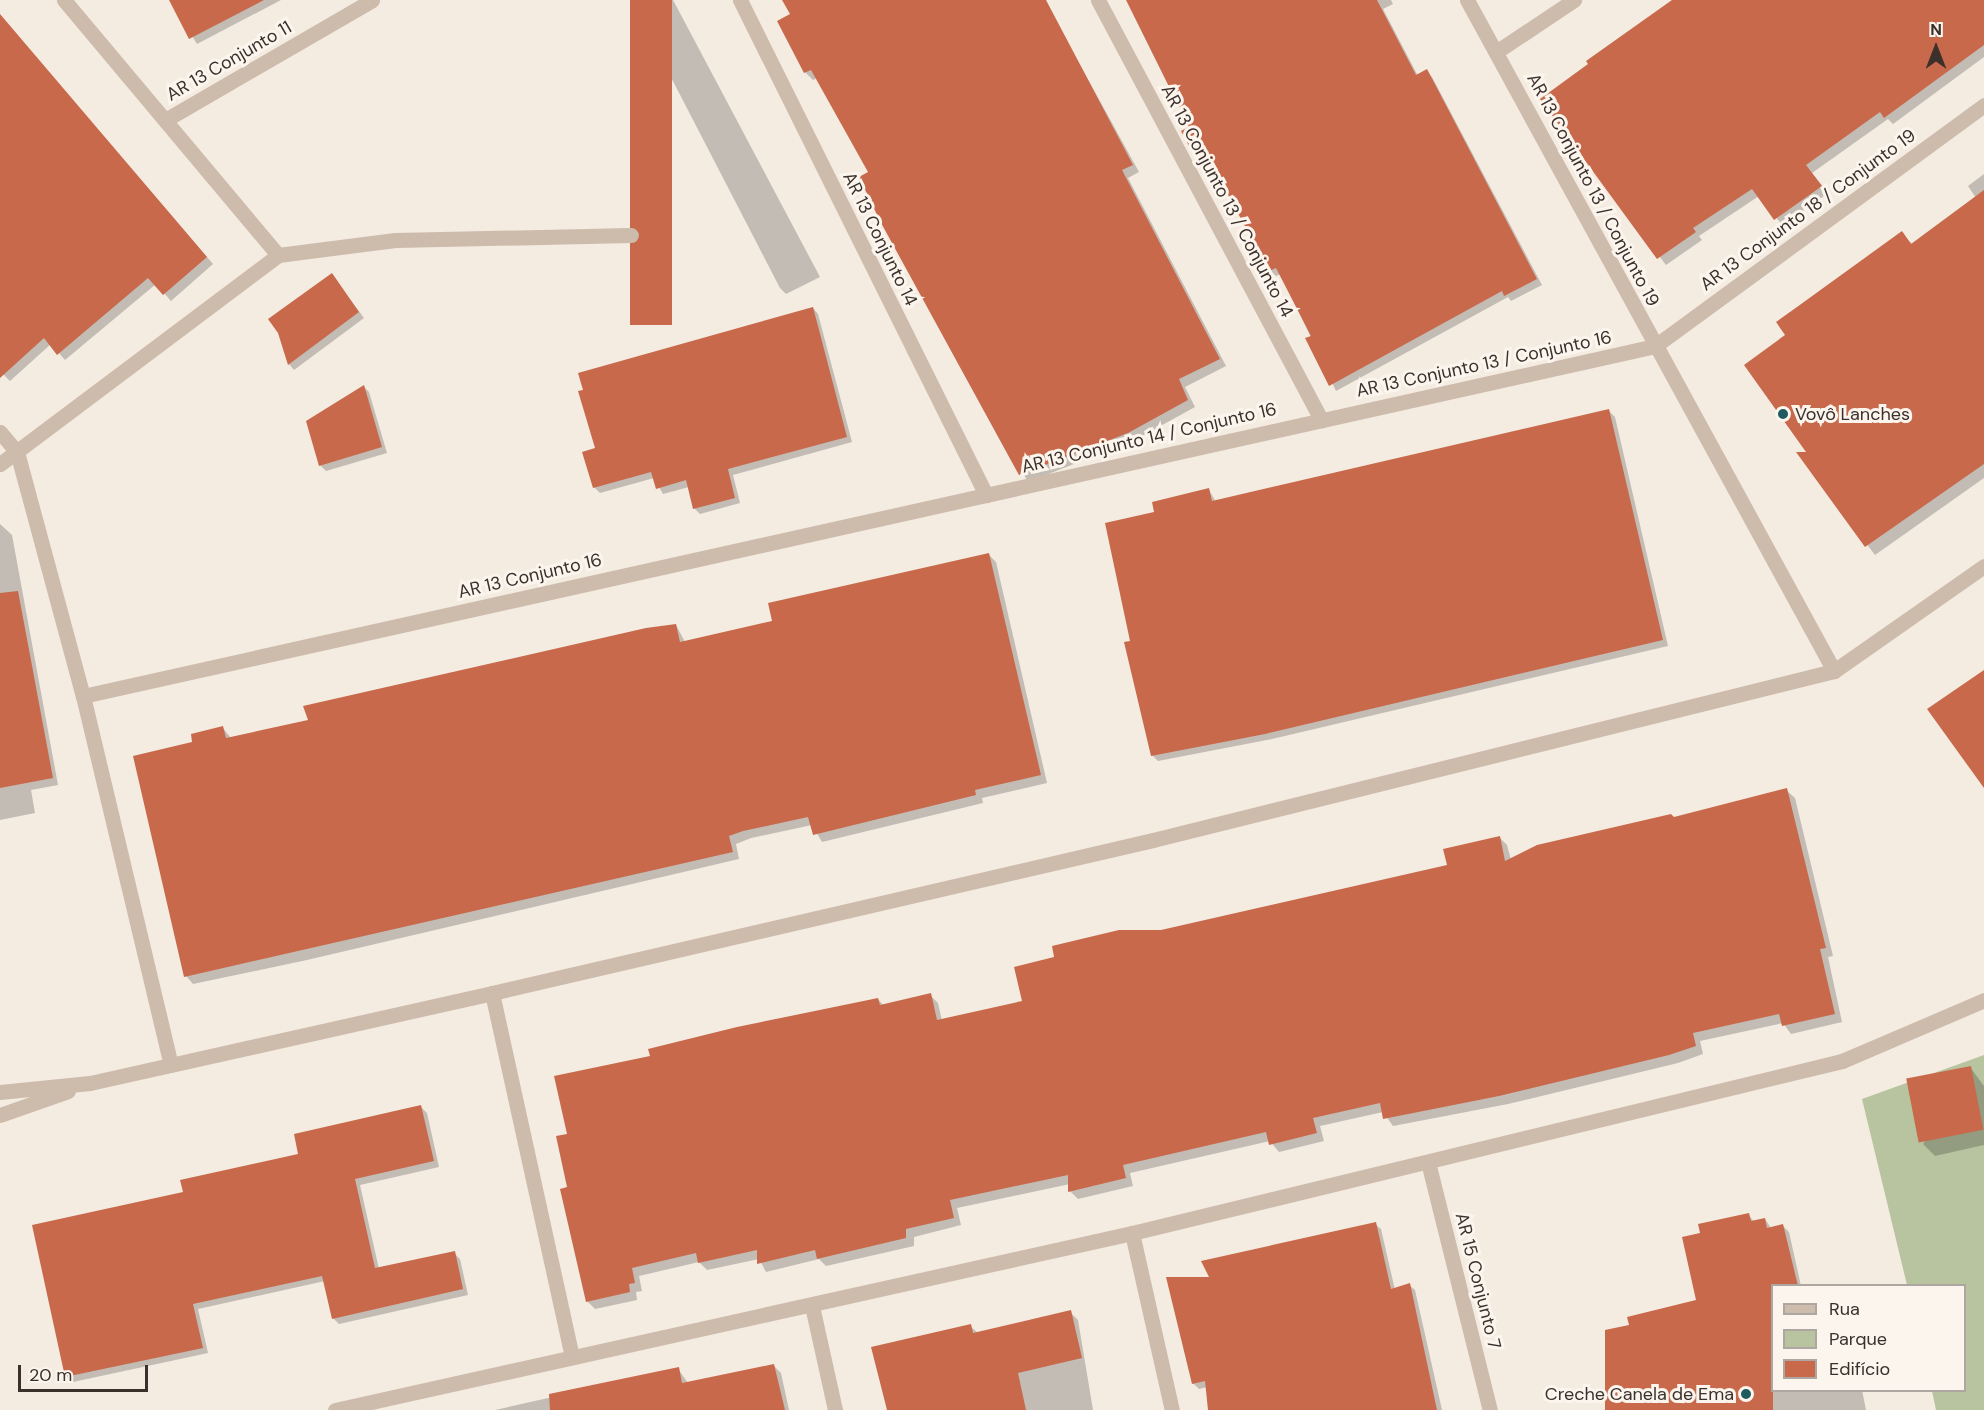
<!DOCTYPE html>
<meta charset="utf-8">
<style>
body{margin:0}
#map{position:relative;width:1984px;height:1410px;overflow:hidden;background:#f4ebe1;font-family:"DM Sans",sans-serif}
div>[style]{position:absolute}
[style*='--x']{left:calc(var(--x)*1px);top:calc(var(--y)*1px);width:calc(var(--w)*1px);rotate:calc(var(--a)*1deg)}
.green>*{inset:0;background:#b8c4a0}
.shadow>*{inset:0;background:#0003}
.building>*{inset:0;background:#c8694b;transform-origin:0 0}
.minor>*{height:15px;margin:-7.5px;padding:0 7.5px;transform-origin:7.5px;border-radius:7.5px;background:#cdbbac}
.dots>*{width:16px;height:16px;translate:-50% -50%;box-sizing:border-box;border:3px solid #fbf5ee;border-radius:50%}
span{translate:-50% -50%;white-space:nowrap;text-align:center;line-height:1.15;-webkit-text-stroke:6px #fbf5ee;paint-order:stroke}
.street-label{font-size:18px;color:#3b302b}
.poi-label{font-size:18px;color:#3b302b}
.left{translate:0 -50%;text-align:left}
.right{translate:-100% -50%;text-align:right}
.legend{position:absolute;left:1771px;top:1284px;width:195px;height:108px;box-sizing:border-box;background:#fbf5ee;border:2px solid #aea6a0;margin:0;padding:8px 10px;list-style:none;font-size:18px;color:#3b302b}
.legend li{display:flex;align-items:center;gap:12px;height:30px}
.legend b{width:30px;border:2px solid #aea6a0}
.north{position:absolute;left:1906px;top:18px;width:60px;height:60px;-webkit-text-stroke:4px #fbf5ee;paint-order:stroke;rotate:0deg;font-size:16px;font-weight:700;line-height:24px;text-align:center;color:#3b302b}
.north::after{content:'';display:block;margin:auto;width:21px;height:27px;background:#3b302b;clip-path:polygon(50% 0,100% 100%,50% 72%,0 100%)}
.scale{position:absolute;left:18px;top:1365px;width:130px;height:27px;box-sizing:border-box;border:3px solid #3b302b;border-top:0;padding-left:8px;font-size:18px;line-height:21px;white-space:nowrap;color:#3b302b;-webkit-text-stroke:4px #fbf5ee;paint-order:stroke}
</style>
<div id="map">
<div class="green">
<i style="clip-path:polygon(1984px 1055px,1984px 1410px,1936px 1410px,1932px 1391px,1964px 1390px,1964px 1286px,1907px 1285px,1862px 1099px)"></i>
</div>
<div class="shadow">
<i style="clip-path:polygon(170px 0,281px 0,197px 44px)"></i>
<i style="clip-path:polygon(631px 0,673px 0,820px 277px,786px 294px,780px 288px)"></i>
<i style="clip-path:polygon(784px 0,1038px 0,1051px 12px,1139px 172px,1128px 178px,1226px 366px,1185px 387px,1195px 407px,1135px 440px,1028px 482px,881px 220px,870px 173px,817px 78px,813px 80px,806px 73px,779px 22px,792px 15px)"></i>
<i style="clip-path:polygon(1127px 0,1391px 0,1393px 4px,1383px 9px,1418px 76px,1426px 71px,1432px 77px,1542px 285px,1511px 301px,1508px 297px,1336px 391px,1281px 274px,1276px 276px,1270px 270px,1224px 185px,1217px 189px,1210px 183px,1191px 128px)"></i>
<i style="clip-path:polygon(1674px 0,1984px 0,1984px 57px,1893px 124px,1888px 119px,1812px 173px,1828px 193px,1783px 226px,1759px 196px,1699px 236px,1702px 240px,1666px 265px,1542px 100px)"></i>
<i style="clip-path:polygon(0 15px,213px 264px,171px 301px,156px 284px,65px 360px,51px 344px,10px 381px,0 371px)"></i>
<i style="clip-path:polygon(1984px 174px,1984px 478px,1875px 555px,1799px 454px,1809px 454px,1788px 336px,1902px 233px,1913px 245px,1976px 198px,1968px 186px)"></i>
<i style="clip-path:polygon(332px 275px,364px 318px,294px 370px,289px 364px)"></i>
<i style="clip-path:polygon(813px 308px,818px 314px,852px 442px,733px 475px,740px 503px,700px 514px,694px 508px,689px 487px,663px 494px,654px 478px,600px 493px,594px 487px,596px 449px)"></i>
<i style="clip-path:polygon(364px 387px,369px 392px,387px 453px,326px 471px,320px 465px)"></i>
<i style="clip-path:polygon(1609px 411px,1615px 417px,1668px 646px,1272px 739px,1158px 761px,1152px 755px,1132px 642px,1155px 514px,1209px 490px,1216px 502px)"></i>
<i style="clip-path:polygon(0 524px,12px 535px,58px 785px,31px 790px,35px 813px,0 820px)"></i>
<i style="clip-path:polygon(988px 554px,996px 562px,1047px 783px,982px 798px,983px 803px,822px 842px,812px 825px,751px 838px,736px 844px,739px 859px,307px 960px,193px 984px,186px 976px,194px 743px,223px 728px,231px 738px,310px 721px,676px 625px,685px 642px,774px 622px)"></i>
<i style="clip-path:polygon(1786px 790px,1795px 798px,1833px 956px,1828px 957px,1842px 1022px,1791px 1034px,1783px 1023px,1700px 1041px,1703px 1054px,1678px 1063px,1508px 1104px,1393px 1126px,1383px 1112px,1320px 1126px,1324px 1141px,1279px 1152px,1270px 1141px,1130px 1173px,1133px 1186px,1078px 1199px,1070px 1191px,1070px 1184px,957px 1208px,961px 1225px,914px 1237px,914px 1246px,826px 1266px,819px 1259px,766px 1272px,759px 1259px,707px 1270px,699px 1262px,639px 1276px,642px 1291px,636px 1292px,637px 1300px,595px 1309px,587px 1301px,569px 1188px,569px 1135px,652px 1057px,878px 999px,884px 1006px,930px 995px,938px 1003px,942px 1021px,1024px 1002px,1161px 931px,1449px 866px,1499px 837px,1507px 845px,1511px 860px)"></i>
<i style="clip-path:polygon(1970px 1067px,1984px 1086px,1984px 1145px,1935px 1156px,1923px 1144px)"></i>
<i style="clip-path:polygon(421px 1107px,427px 1113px,439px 1167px,360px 1185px,379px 1269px,454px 1253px,460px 1259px,468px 1295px,339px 1324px,333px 1318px,325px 1281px,198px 1309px,208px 1353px,73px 1382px,67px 1377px,184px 1193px,300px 1155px)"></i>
<i style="clip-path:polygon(1748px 1214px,1754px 1222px,1765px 1219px,1771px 1228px,1783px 1226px,1789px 1232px,1801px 1286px,1772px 1286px,1772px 1390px,1862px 1390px,1866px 1410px,1632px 1410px,1631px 1327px,1698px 1302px,1702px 1234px)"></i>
<i style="clip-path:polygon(1375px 1224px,1381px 1229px,1395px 1290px,1409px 1285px,1415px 1290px,1442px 1410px,1267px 1410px,1384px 1346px,1199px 1389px,1193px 1383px,1212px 1279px)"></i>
<i style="clip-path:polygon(1070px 1312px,1078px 1320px,1093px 1410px,888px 1410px,970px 1326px,978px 1333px)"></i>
<i style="clip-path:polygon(773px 1365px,781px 1373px,789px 1410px,495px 1410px,678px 1369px,688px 1383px)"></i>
</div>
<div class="building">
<i style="clip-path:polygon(169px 0,264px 0,189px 39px)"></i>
<i style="left:630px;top:0;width:42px;height:325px"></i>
<i style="clip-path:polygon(782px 0,1046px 0,1133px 165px,1122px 170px,1220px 359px,1179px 379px,1188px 400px,1128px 433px,1019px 475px,880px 221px,859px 177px,868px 172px,811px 70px,804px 73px,777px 21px,790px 14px)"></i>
<i style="clip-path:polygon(1126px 0,1377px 0,1416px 75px,1427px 69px,1537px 279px,1504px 296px,1502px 291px,1329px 386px,1305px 338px,1311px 336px,1276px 268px,1269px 271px,1219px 178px,1209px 184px,1181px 131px,1189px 127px)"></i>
<i style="clip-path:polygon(1672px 0,1984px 0,1984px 45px,1884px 118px,1880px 112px,1806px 165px,1822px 186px,1774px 220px,1752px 189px,1693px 228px,1696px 232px,1657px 259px,1540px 99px,1588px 64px,1586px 61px)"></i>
<i style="clip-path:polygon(0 14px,207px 257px,163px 295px,148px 278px,57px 355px,44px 338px,0 378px)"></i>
<i style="clip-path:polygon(1984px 190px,1984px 464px,1865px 547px,1796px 452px,1806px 452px,1744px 365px,1785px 335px,1776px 322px,1797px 307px,1902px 231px,1911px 244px)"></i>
<i style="clip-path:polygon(332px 273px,359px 312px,288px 365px,278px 333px,268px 319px)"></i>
<i style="clip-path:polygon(813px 307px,847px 437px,728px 469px,735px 498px,693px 509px,686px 480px,656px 489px,651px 472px,593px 488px,582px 452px,595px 448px,578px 391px,583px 390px,578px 373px)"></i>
<i style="clip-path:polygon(364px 385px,382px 447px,319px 466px,306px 421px)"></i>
<i style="clip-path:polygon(1609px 409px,1663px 640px,1265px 734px,1151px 756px,1124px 642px,1130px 641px,1105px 523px,1154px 512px,1152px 502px,1209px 488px,1212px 501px)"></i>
<i style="clip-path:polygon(989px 553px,1041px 775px,975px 790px,976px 795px,813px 835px,808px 817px,743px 831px,729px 836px,733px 852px,184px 977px,133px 756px,192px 742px,191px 734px,223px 726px,226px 738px,308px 720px,303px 706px,646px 628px,676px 624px,680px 642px,772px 621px,768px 603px)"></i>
<i style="clip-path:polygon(18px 591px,53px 778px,0 788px,0 593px)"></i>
<i style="clip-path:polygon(1984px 670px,1984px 788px,1927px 709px)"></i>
<i style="clip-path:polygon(1787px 788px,1826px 948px,1820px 949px,1835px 1014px,1782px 1026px,1779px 1014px,1693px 1033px,1696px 1046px,1669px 1055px,1499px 1096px,1383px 1119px,1380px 1103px,1313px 1118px,1317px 1133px,1269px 1145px,1266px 1132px,1123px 1165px,1126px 1178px,1068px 1192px,1068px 1175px,950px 1200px,954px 1218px,906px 1229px,906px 1238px,817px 1259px,815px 1250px,757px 1264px,757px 1250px,698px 1263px,696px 1253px,632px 1268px,635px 1283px,629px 1284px,630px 1292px,586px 1302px,560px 1189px,567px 1187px,556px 1136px,567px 1134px,554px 1076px,650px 1056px,648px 1049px,737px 1027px,878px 998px,880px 1005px,931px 993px,937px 1020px,1022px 1001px,1014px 967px,1054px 957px,1052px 946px,1119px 930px,1161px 930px,1447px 865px,1443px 849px,1500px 836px,1505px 861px,1537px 845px,1671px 814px,1674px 817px)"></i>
<i style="left:1971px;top:1066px;width:65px;height:66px;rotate:79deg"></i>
<i style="clip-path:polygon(421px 1105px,434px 1161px,355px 1179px,375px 1268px,455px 1251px,463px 1289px,332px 1319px,322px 1276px,193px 1304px,203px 1348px,65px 1377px,32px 1225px,183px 1192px,180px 1180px,298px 1154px,294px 1134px)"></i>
<i style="clip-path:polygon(1749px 1213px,1751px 1221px,1765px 1218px,1767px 1228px,1783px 1224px,1798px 1286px,1773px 1286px,1773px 1410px,1605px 1410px,1605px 1330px,1629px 1325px,1627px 1317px,1696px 1300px,1682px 1237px,1700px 1233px,1698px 1224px)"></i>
<i style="clip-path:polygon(1376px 1222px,1391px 1289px,1410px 1283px,1437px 1410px,1208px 1410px,1205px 1381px,1192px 1384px,1166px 1277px,1209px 1277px,1201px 1261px)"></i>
<i style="clip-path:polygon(1071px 1310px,1082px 1358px,1018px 1373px,1026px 1410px,887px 1410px,871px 1347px,971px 1324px,973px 1333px)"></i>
<i style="clip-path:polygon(774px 1364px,785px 1410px,550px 1410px,549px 1394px,679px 1367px,682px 1383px)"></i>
</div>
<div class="minor">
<i style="--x:64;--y:0;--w:333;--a:50"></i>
<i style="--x:740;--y:0;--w:553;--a:63.57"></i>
<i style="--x:1098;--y:0;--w:476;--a:62"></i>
<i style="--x:1467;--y:0;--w:765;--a:61.32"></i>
<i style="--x:1496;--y:52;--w:94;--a:-33.7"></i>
<i style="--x:167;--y:119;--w:237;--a:-30.1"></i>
<i style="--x:0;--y:432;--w:26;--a:50"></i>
<i style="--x:17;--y:452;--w:253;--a:74.9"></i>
<i style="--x:83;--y:696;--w:379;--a:76.6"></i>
<i style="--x:0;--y:464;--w:348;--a:-36.9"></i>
<i style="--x:278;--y:255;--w:118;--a:-7.3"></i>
<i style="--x:395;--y:240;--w:236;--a:-1.2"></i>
<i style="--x:83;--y:696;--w:1610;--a:-12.55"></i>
<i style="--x:1655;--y:346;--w:408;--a:-36.2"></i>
<i style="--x:492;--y:993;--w:373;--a:77.6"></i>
<i style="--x:0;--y:1092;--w:90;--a:-5.7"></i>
<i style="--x:90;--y:1083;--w:412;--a:-12.6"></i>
<i style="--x:492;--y:993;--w:678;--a:-13.03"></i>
<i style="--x:1153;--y:840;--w:702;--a:-13.94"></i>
<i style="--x:1834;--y:671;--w:183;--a:-35"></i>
<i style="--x:0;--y:1115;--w:72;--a:-19.4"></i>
<i style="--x:1428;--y:1162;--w:256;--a:76"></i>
<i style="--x:1132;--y:1233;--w:181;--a:77.3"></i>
<i style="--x:812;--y:1306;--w:107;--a:77.5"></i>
<i style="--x:335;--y:1410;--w:816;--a:-12.52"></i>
<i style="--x:1132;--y:1233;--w:731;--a:-13.62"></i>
<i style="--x:1842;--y:1061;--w:155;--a:-23.2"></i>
</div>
<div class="dots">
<i style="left:1783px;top:414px;background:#1f5a5e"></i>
<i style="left:1746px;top:1394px;background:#1f5a5e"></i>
</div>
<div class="street-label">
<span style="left:229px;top:61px;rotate:-30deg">AR 13 Conjunto 11</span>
<span style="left:1593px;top:190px;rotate:62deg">AR 13 Conjunto 13 / Conjunto 19</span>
<span style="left:1227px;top:201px;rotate:62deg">AR 13 Conjunto 13 / Conjunto 14</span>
<span style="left:1808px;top:210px;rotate:-36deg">AR 13 Conjunto 18 / Conjunto 19</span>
<span style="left:880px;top:239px;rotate:64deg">AR 13 Conjunto 14</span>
<span style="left:1484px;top:364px;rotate:-12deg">AR 13 Conjunto 13 / Conjunto 16</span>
<span style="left:1149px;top:438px;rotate:-13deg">AR 13 Conjunto 14 / Conjunto 16</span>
<span style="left:530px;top:576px;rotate:-13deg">AR 13 Conjunto 16</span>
<span style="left:1478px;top:1281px;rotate:76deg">AR 15 Conjunto 7</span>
</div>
<div class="poi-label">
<span class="left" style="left:1795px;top:414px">Vovô Lanches</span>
<span class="right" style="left:1734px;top:1394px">Creche Canela de Ema</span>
</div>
<ul class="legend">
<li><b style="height:8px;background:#cdbbac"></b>Rua</li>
<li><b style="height:16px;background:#b8c4a0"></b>Parque</li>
<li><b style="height:16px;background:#c8694b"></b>Edifício</li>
</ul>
<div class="north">N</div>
<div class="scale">20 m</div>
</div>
